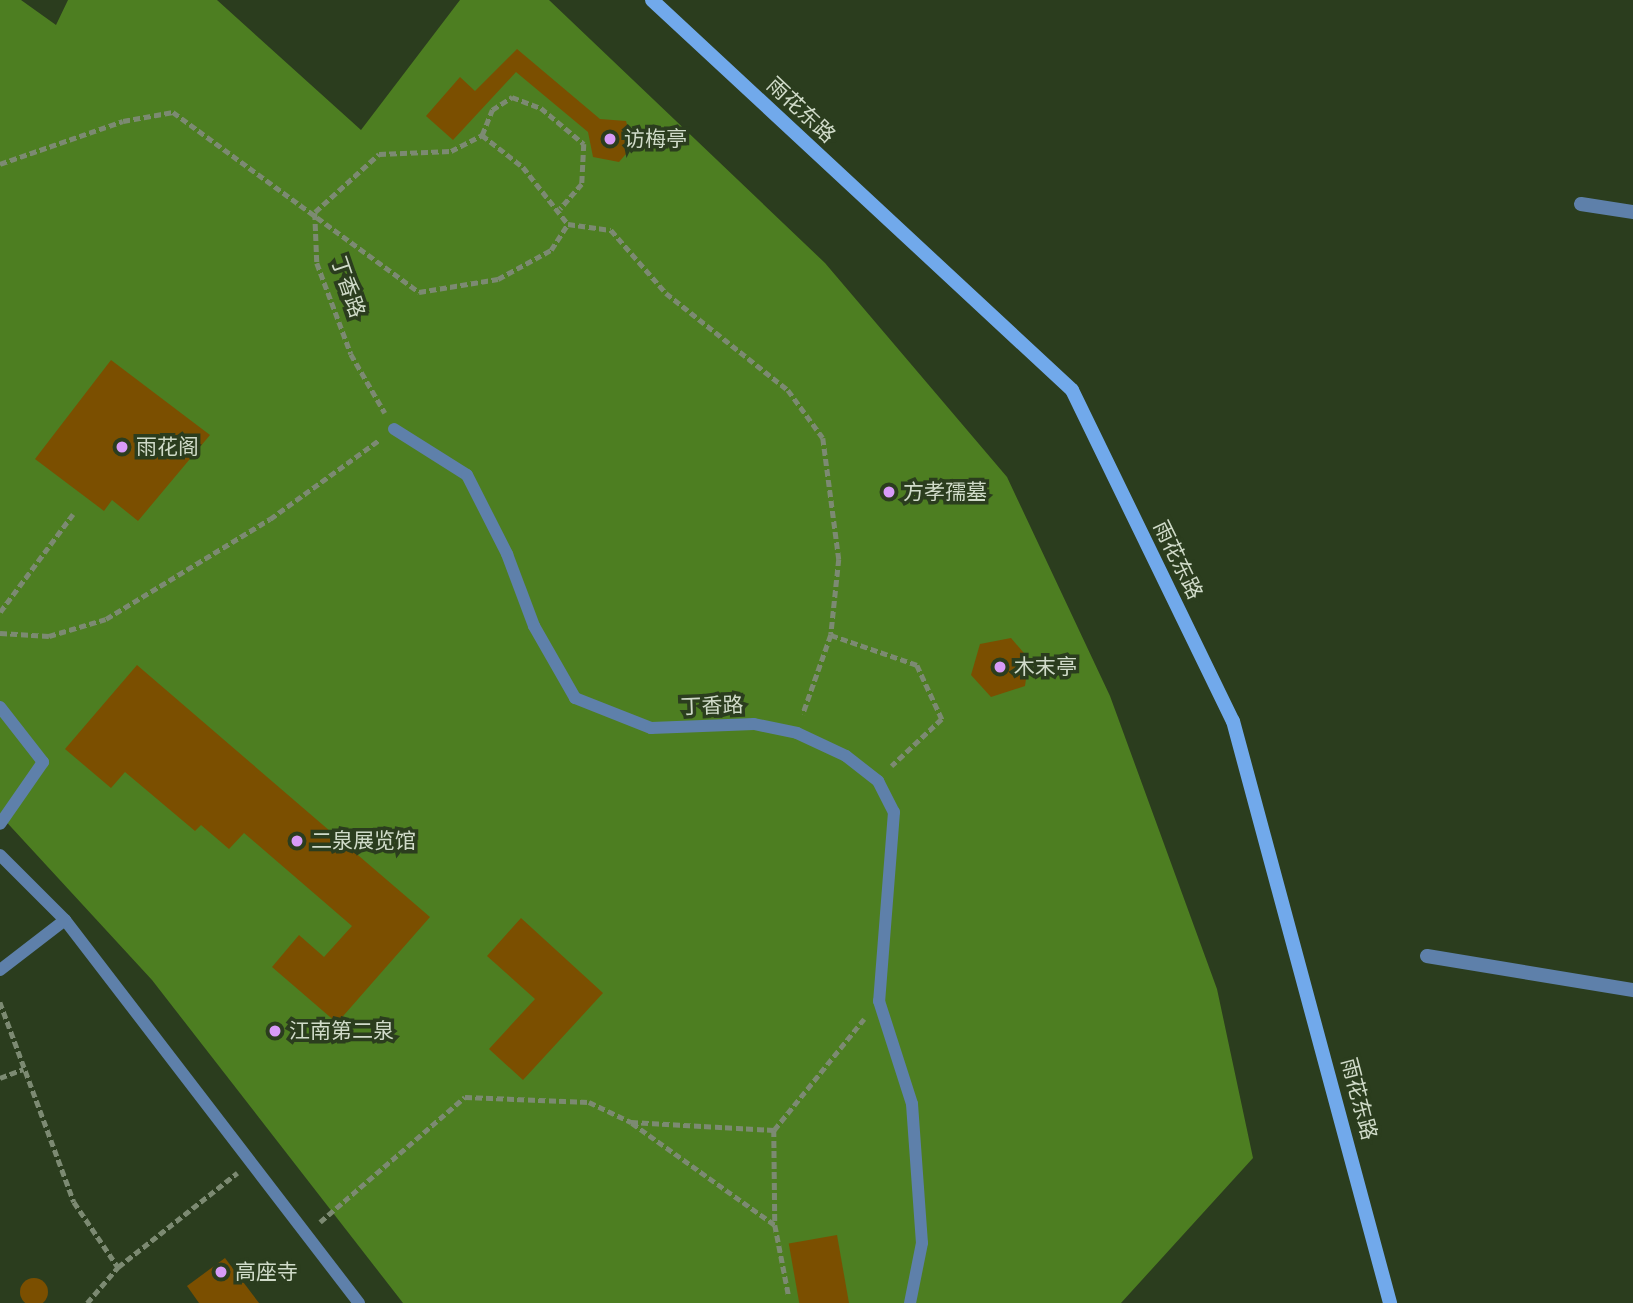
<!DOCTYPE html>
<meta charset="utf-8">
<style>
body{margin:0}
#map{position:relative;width:1633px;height:1303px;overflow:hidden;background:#2b3d1e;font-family:"Fira Sans","Noto Sans SC",sans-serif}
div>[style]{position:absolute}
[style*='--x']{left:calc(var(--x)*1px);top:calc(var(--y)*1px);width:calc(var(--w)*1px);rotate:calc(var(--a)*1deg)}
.forest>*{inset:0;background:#4d7e21}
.building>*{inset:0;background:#7b4f00;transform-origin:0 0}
.round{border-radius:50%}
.path>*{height:4.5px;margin-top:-2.25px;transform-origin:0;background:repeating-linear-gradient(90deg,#7c8a72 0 7px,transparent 0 10.5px)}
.service>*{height:12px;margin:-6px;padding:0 6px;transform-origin:6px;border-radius:6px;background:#5e80aa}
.minor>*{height:14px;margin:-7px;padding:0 7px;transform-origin:7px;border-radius:7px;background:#5e80aa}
.secondary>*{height:14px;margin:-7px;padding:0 7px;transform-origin:7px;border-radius:7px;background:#71a9eb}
.dots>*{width:19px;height:19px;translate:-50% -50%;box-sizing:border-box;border:4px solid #2b3d1e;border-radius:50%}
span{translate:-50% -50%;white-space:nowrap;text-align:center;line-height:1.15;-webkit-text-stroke:7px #2b3d1e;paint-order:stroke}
.street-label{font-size:21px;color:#d0dbc9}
.poi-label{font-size:21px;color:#d0dbc9}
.left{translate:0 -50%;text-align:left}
</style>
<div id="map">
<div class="forest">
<i style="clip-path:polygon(0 0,21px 0,56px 25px,68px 0,217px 0,361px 130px,460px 0,549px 0,825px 263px,1007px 477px,1110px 696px,1217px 989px,1253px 1158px,1121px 1303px,403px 1303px,152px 980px,0 815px)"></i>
</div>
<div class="building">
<i style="clip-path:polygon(517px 49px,600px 119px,626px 121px,633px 146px,619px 162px,593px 157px,588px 132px,516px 72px,453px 140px,426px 116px,460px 77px,475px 91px)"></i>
<i style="clip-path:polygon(111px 360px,210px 435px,138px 521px,112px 500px,104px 511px,35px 459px)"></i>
<i style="clip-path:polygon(1011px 638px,1029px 659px,1025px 686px,991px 697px,971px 675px,980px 644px)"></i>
<i style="clip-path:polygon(137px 665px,430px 917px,337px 1023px,272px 967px,299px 935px,324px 957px,352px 926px,244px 833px,229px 849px,201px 825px,195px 831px,125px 772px,111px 788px,65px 749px)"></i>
<i style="clip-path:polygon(521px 918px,603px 993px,523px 1080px,489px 1049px,535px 999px,487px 956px)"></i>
<i style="left:837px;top:1235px;width:69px;height:49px;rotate:80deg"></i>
<i style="clip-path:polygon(225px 1258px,259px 1303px,199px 1303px,187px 1286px)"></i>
<i class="round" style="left:20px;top:1278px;width:28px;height:28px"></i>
</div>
<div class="path">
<i style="--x:482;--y:135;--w:27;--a:-68"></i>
<i style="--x:492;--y:110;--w:24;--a:-33"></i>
<i style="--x:512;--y:97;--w:31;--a:21"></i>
<i style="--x:541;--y:108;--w:56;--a:39.9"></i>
<i style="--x:584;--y:144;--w:40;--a:92.9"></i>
<i style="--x:582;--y:184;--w:33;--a:131"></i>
<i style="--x:0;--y:164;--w:130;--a:-19.3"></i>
<i style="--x:123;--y:121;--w:51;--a:-10.2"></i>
<i style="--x:173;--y:112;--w:305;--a:36.2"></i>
<i style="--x:419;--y:292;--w:80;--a:-9.3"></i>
<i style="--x:498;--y:279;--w:60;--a:-28.7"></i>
<i style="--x:551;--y:250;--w:31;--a:-57"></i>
<i style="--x:568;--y:224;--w:43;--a:7.9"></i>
<i style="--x:611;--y:230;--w:84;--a:48.9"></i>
<i style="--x:666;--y:293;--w:156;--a:38.5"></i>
<i style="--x:788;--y:390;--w:59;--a:53.9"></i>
<i style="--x:823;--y:438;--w:122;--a:82.5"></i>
<i style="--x:839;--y:559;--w:76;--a:96"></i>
<i style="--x:831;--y:635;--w:84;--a:109.5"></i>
<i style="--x:315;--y:212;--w:86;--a:-42.2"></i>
<i style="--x:379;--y:154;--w:72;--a:-2.4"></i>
<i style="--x:451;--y:151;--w:35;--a:-27"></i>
<i style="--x:482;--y:135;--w:52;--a:38"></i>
<i style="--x:523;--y:167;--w:73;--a:51.7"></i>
<i style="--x:315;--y:213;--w:50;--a:87.7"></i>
<i style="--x:317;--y:263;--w:97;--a:69.5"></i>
<i style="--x:351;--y:354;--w:68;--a:60"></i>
<i style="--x:0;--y:612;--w:122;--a:-53.3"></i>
<i style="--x:0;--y:633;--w:49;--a:3.5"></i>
<i style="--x:49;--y:636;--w:59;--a:-16.6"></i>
<i style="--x:106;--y:619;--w:192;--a:-31.4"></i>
<i style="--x:270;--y:519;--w:135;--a:-35.9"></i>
<i style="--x:831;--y:635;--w:91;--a:19.2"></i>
<i style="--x:917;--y:665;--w:60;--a:65.2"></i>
<i style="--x:942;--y:719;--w:69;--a:136.8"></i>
<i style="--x:0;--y:1002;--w:213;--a:69.7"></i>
<i style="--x:74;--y:1202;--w:78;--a:55.9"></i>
<i style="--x:0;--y:1078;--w:25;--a:-21"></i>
<i style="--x:632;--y:1123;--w:176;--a:35.5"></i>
<i style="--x:775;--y:1225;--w:73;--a:79"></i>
<i style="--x:774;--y:1130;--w:94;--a:89.4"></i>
<i style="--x:320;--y:1222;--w:191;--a:-40.8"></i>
<i style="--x:465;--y:1097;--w:124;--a:2.3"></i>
<i style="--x:589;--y:1102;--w:47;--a:25.5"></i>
<i style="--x:631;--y:1122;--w:143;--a:3.2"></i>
<i style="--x:774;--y:1130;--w:143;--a:-51"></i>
<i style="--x:87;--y:1303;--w:48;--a:-49.3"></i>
<i style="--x:118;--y:1267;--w:152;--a:-38.3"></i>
</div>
<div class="service">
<i style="--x:394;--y:429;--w:86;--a:32.2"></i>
<i style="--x:467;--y:475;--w:89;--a:63.1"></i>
<i style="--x:507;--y:554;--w:77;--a:69.4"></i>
<i style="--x:534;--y:626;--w:83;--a:60.3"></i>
<i style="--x:575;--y:698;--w:82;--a:21.5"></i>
<i style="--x:651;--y:728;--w:103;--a:-2.2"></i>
<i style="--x:754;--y:724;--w:44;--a:11.8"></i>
<i style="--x:797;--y:733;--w:54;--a:25.1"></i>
<i style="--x:846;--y:756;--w:41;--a:38"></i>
<i style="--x:878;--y:781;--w:35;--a:63"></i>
<i style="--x:894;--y:812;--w:190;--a:94.5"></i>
<i style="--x:879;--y:1001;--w:108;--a:72.2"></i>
<i style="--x:912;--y:1104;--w:139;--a:85.9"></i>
<i style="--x:922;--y:1243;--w:61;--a:101.3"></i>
<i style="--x:0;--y:707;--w:70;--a:52"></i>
<i style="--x:43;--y:762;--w:75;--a:124.7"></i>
<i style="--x:0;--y:855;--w:92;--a:45"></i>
<i style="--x:65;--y:920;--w:483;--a:52.5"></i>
<i style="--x:0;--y:970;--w:82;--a:-37.6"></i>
</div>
<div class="minor">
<i style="--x:1581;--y:204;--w:53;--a:8.7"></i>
<i style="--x:1427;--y:956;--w:209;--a:9.4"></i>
</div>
<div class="secondary">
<i style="--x:652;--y:0;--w:573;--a:42.88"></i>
<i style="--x:1072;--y:390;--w:368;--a:64.1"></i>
<i style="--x:1233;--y:721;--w:603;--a:74.9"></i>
</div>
<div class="dots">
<i style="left:610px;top:139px;background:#d89bf8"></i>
<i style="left:122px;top:447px;background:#d89bf8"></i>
<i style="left:889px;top:492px;background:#d89bf8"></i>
<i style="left:1000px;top:667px;background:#d89bf8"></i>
<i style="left:297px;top:841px;background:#d89bf8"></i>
<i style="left:275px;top:1031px;background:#d89bf8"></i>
<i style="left:221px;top:1272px;background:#d89bf8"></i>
</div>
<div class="street-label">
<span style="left:801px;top:110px;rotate:43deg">雨花东路</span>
<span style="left:348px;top:287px;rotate:71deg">丁香路</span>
<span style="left:1178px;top:560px;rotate:64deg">雨花东路</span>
<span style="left:712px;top:706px;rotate:-2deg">丁香路</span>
<span style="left:1359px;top:1099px;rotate:75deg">雨花东路</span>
</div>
<div class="poi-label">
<span class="left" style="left:624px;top:139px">访梅亭</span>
<span class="left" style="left:136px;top:447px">雨花阁</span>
<span class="left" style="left:903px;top:492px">方孝孺墓</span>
<span class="left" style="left:1014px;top:667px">木末亭</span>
<span class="left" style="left:311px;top:841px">二泉展览馆</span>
<span class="left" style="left:289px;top:1031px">江南第二泉</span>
<span class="left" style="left:235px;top:1272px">高座寺</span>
</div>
</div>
